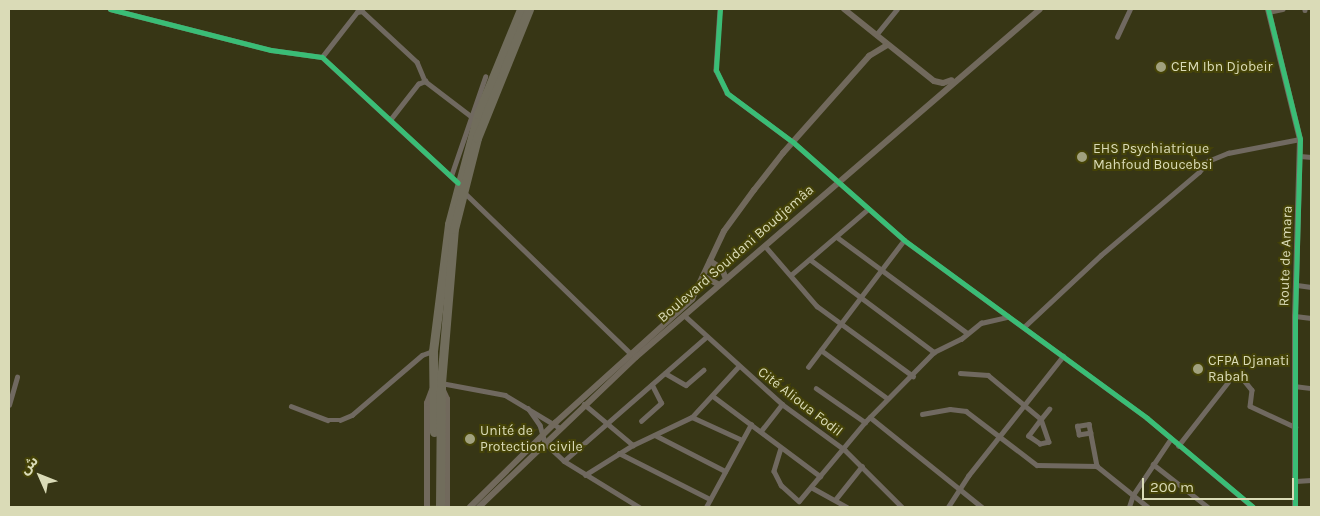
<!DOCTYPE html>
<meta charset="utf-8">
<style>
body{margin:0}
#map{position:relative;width:1320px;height:516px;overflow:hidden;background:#373615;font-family:Karla,"Noto Sans Arabic",sans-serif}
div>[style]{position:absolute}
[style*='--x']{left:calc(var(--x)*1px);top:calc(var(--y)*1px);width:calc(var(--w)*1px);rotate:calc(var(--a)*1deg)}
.highway-tunnel>*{height:9px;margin-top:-4.5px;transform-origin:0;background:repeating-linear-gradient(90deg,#4f4f2d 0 9px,transparent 0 13.5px)}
.street>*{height:4.5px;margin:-2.25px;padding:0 2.25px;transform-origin:2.25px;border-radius:2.25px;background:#706960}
.secondary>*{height:6px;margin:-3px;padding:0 3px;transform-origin:3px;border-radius:3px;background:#71695c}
.highway>*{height:9px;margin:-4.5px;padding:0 4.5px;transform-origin:4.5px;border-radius:4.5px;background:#716d5c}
.cycleway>*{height:5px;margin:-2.5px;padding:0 2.5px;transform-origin:2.5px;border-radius:2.5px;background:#3abd76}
.dots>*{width:14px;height:14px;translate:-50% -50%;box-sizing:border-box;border:2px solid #454307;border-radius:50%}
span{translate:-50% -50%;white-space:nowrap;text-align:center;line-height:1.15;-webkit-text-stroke:4px #454307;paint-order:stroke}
.poi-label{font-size:14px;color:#dadbb7}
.left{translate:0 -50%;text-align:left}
.street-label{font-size:14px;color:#dadbb7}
.frame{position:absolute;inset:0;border:10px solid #dadbb7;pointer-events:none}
.north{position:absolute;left:15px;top:451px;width:50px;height:50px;-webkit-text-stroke:4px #454307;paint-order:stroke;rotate:314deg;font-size:14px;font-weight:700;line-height:20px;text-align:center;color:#dadbb7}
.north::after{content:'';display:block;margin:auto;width:18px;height:22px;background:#dadbb7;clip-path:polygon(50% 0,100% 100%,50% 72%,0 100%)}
.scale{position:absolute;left:1142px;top:478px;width:152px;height:22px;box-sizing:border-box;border:2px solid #dadbb7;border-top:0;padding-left:6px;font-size:15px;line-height:18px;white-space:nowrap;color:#dadbb7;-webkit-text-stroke:4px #454307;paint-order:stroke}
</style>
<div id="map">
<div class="highway-tunnel">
<i style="--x:434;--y:505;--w:2;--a:90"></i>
</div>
<div class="street">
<i style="--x:110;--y:9;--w:166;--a:14.3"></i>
<i style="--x:271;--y:50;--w:51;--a:7.8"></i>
<i style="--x:322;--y:57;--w:185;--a:42.8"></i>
<i style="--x:720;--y:9;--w:61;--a:93.8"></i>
<i style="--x:716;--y:70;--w:25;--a:64"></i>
<i style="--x:727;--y:93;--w:82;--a:36.6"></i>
<i style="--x:793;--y:142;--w:148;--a:41.4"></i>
<i style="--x:904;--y:240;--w:301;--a:36.2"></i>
<i style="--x:1147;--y:418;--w:138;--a:40"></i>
<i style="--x:1305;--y:9;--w:1;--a:90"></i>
<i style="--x:876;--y:35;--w:33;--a:-51"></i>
<i style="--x:1117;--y:37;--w:31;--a:-65"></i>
<i style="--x:322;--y:57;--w:57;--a:-52.1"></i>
<i style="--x:357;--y:12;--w:5;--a:-11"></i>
<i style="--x:362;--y:11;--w:75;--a:42.8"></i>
<i style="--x:417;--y:62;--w:21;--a:67"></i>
<i style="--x:390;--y:120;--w:46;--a:-52.1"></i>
<i style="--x:418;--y:84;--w:8;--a:-23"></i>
<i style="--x:425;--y:81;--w:58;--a:37.3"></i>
<i style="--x:1300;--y:156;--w:11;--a:5"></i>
<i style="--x:451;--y:176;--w:105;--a:-71"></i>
<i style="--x:463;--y:191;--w:234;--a:44.1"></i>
<i style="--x:837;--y:237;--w:162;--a:36.4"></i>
<i style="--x:766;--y:247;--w:78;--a:49.2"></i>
<i style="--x:817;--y:306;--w:119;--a:36.1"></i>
<i style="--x:811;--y:260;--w:154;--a:36.8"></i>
<i style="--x:791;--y:275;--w:101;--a:-40.6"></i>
<i style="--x:1297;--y:285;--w:14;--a:8"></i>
<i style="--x:684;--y:315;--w:132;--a:42.2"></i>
<i style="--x:782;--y:404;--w:78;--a:36.1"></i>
<i style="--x:845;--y:450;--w:81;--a:45"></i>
<i style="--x:1295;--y:316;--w:16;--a:7"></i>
<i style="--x:1024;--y:327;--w:105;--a:-43.1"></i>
<i style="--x:1101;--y:255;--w:128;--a:-40.3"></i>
<i style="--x:1199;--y:172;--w:14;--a:-51"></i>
<i style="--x:1208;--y:161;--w:22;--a:-22"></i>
<i style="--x:1228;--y:153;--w:73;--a:-11"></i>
<i style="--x:821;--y:350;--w:82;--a:36"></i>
<i style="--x:808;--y:367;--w:159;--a:-52.9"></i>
<i style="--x:665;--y:373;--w:24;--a:30"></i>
<i style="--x:686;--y:385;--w:23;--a:-41"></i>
<i style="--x:960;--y:373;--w:28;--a:4"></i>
<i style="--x:988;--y:375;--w:69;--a:39.7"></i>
<i style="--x:1041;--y:419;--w:24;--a:71"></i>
<i style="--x:1049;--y:442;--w:9;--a:167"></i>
<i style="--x:1040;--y:444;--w:14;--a:-146"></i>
<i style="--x:1028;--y:436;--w:21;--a:-53"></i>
<i style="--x:1041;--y:419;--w:13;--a:-51"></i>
<i style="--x:1243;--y:379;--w:14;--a:51"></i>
<i style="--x:1252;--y:390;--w:16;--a:97"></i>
<i style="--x:1250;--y:406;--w:50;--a:25"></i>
<i style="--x:441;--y:383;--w:65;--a:10.6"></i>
<i style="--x:505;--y:395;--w:64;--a:31"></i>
<i style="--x:1294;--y:386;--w:17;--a:7"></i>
<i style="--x:816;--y:388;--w:60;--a:34.8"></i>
<i style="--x:713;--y:396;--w:134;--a:36.8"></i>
<i style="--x:584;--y:404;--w:64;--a:39.9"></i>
<i style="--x:9;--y:405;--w:29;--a:-74"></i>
<i style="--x:291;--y:406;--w:39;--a:21"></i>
<i style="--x:327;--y:420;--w:13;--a:0"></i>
<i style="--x:340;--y:420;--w:13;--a:-23"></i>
<i style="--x:352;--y:415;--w:92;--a:-40.6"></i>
<i style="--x:422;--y:355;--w:12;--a:-20"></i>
<i style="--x:528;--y:408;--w:21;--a:55"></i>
<i style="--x:540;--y:425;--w:19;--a:74"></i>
<i style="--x:545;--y:443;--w:26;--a:43"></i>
<i style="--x:564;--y:461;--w:88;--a:31.5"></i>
<i style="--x:922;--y:414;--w:28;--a:-10"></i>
<i style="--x:950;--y:409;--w:16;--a:7"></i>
<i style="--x:966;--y:411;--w:89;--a:37.3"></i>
<i style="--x:1037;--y:465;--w:60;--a:1"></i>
<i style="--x:1097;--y:466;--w:65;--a:38.8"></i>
<i style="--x:692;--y:417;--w:53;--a:24.6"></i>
<i style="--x:870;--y:417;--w:144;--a:38.8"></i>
<i style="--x:641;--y:421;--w:27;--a:-42"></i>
<i style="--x:661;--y:403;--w:20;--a:-117"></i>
<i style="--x:761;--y:431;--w:34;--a:-52"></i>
<i style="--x:1091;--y:433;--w:12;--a:171"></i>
<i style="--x:1079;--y:435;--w:9;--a:-103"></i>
<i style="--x:1077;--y:426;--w:12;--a:-9"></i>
<i style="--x:1089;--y:424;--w:43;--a:79.2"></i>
<i style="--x:655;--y:435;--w:79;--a:27.2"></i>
<i style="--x:1178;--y:446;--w:81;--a:-52"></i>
<i style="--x:781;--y:448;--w:24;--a:107"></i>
<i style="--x:774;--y:471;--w:16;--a:63"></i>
<i style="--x:781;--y:485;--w:24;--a:42"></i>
<i style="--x:799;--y:501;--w:103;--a:-50.1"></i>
<i style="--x:865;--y:422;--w:98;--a:-45.4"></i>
<i style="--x:934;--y:352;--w:30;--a:-26"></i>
<i style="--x:961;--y:339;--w:26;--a:-39"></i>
<i style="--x:981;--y:323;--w:28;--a:-13"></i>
<i style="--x:619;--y:453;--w:102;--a:26.8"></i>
<i style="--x:564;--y:461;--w:189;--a:-41.1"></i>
<i style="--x:1153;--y:464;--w:70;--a:38"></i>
<i style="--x:585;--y:475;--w:57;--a:-32"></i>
<i style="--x:633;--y:445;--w:65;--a:-25.4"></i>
<i style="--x:692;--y:417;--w:68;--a:-47.4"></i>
<i style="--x:1296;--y:481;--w:15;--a:-4"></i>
<i style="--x:811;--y:487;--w:41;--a:29.1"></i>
<i style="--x:835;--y:500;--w:43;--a:-51.5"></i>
<i style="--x:706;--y:507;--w:94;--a:-61.5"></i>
<i style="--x:948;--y:507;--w:37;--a:-57"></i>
<i style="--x:968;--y:476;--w:153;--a:-51.6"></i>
<i style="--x:1129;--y:507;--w:13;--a:-72"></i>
<i style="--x:1133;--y:495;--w:66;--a:-56.1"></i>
</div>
<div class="secondary">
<i style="--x:844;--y:9;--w:115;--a:38.7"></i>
<i style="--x:934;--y:81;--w:9;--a:13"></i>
<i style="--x:943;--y:83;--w:9;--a:-18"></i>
<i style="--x:1268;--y:9;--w:134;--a:76.2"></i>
<i style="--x:1300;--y:139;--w:177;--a:91.6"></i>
<i style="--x:1295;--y:316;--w:191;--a:90"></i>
<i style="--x:1269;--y:12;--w:14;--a:-12"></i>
<i style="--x:710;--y:261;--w:14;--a:34"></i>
<i style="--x:722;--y:269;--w:11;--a:68"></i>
<i style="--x:703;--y:276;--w:18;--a:29"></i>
<i style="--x:441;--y:386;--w:14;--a:65"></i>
<i style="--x:447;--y:399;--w:108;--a:90"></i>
<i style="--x:427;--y:507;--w:104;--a:-90"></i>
<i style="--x:427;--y:403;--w:14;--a:-69"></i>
<i style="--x:470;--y:507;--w:120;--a:-44.7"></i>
<i style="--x:555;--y:423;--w:185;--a:-42.1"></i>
<i style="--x:692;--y:299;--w:75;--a:-64.8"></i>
<i style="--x:724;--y:231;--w:51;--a:-53.8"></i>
<i style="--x:754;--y:190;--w:47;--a:-51.9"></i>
<i style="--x:783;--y:153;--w:130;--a:-48.4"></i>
<i style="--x:869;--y:56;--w:21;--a:-31"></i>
<i style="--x:479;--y:507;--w:217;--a:-43.7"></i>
<i style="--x:636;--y:357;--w:533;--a:-40.74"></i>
</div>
<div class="highway">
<i style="--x:434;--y:432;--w:81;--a:-90.7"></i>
<i style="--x:433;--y:351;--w:128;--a:-82.8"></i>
<i style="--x:449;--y:224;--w:114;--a:-75.2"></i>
<i style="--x:478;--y:114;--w:113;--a:-67.7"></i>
<i style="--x:440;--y:505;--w:122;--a:-89.5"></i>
<i style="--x:441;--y:383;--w:155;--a:-85.2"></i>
<i style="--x:454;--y:229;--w:94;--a:-75.8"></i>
<i style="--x:477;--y:138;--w:139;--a:-68"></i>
</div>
<div class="cycleway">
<i style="--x:110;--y:9;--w:166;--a:14.3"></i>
<i style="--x:271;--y:50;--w:51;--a:7.8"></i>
<i style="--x:322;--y:57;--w:185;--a:42.8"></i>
<i style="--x:720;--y:9;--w:61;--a:93.8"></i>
<i style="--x:716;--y:70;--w:25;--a:64"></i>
<i style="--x:727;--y:93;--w:82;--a:36.6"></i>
<i style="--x:793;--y:142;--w:148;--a:41.4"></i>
<i style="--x:904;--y:240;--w:301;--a:36.2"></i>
<i style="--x:1147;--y:418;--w:138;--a:40"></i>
<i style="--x:1268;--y:9;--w:134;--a:76.2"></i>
<i style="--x:1300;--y:139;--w:177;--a:91.6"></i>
<i style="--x:1295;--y:316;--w:191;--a:90"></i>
</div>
<div class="dots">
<i style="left:1161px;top:67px;background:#a1a17e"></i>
<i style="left:1082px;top:157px;background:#a1a17e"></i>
<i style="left:1198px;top:369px;background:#a1a17e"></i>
<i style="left:470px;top:439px;background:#a1a17e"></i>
</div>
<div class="poi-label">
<span class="left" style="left:1171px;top:67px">CEM Ibn Djobeir</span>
<span class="left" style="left:1093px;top:157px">EHS Psychiatrique<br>Mahfoud Boucebsi</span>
<span class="left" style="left:1208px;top:369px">CFPA Djanati<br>Rabah</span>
<span class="left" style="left:480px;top:439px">Unité de<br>Protection civile</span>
</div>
<div class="street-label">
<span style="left:736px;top:254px;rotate:-41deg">Boulevard Souidani Boudjemâa</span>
<span style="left:1286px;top:256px;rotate:-88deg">Route de Amara</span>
<span style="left:800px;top:402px;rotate:38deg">Cité Alioua Fodil</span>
</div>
<div class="frame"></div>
<div class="north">ش</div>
<div class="scale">200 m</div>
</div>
